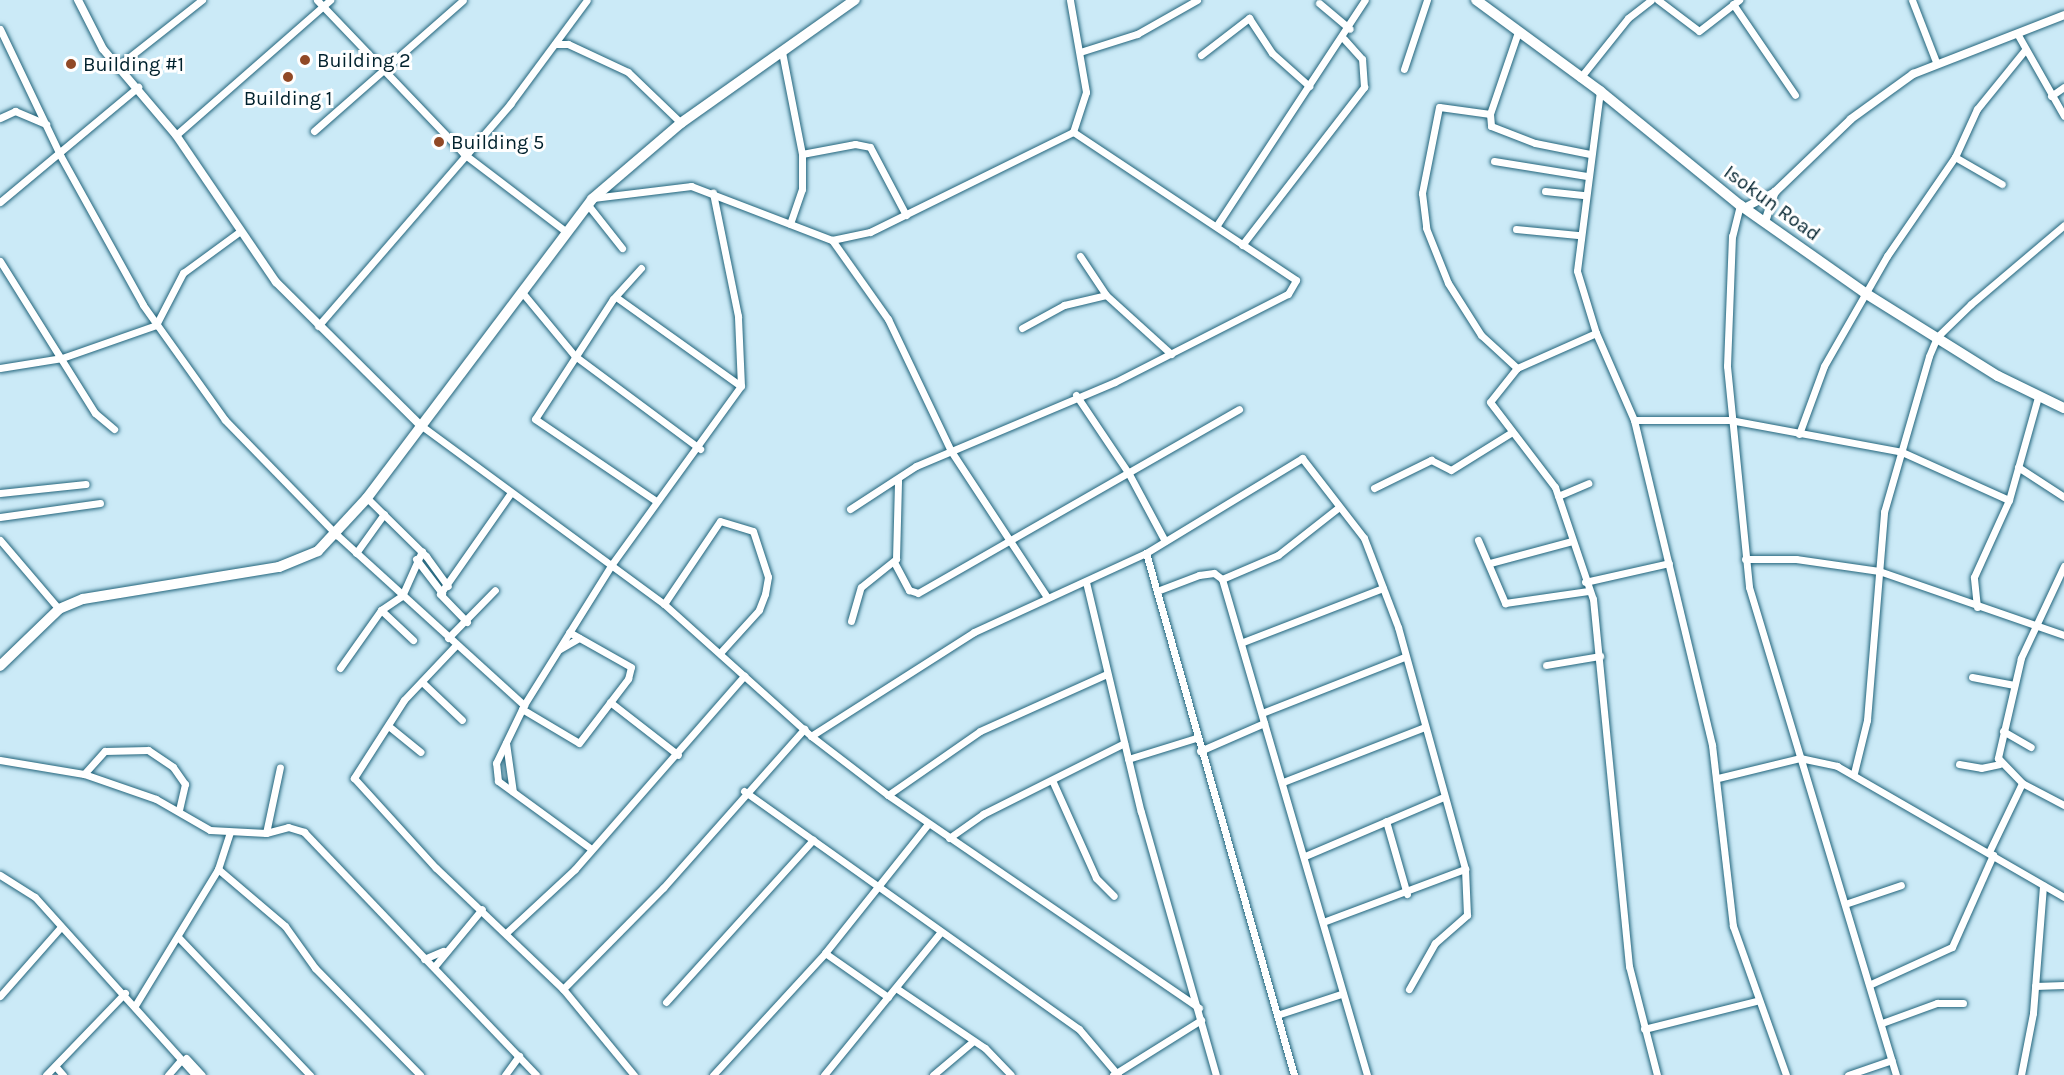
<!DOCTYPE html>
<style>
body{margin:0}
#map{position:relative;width:2064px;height:1075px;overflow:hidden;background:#cbeaf7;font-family:Karla,sans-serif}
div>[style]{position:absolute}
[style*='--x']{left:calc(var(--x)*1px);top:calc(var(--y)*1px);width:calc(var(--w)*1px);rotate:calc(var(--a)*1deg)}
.roads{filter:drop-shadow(0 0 2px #22647b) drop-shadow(0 0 2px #22647b)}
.minor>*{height:7px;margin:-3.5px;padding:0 3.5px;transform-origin:3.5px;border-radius:3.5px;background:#fff}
.tertiary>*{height:8px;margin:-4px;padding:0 4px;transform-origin:4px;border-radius:4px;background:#fff}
.primary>*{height:10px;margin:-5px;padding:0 5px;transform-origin:5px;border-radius:5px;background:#fff}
.dots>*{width:16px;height:16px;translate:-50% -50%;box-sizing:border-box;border:3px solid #fff;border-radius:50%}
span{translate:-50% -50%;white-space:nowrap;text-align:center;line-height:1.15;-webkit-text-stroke:6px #fff;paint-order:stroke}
.poi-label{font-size:20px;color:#00212d}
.left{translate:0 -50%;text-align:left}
.street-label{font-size:20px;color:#00212d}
</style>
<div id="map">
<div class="roads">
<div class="minor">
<i style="--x:317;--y:0;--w:213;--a:46.3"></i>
<i style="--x:464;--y:154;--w:127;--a:37.3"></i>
<i style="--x:1658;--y:0;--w:51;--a:37.1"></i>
<i style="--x:1699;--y:31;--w:51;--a:-37.8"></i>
<i style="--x:1912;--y:0;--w:66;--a:68.8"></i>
<i style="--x:1319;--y:3;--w:40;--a:40"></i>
<i style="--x:1733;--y:4;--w:110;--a:55.7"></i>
<i style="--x:0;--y:29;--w:140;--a:64.5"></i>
<i style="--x:60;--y:155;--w:171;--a:61"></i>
<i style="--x:143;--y:305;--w:141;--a:54.5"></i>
<i style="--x:225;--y:420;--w:161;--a:45.8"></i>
<i style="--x:337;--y:535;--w:253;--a:42.3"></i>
<i style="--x:1518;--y:32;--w:87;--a:108.9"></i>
<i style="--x:1490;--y:114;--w:12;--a:85"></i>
<i style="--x:1491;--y:126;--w:47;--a:21.1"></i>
<i style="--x:1535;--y:143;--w:56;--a:11.3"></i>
<i style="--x:2018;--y:35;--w:93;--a:60.4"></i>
<i style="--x:555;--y:44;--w:13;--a:0"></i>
<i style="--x:568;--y:44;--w:66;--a:25"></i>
<i style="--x:628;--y:72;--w:74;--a:43.9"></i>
<i style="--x:782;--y:52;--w:104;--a:78.9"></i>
<i style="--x:802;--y:154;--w:35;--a:90"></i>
<i style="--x:802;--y:189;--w:37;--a:109"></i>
<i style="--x:1080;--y:52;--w:60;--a:-17.5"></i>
<i style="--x:1137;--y:34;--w:69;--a:-29.5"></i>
<i style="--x:1201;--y:55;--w:61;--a:-37.6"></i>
<i style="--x:1249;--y:18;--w:42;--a:56.7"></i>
<i style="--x:1272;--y:53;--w:50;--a:41.7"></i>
<i style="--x:118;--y:66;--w:107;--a:-38.2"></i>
<i style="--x:1404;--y:69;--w:73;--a:-71.6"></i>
<i style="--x:1580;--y:78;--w:77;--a:-51.3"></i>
<i style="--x:1628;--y:18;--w:29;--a:-38"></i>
<i style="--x:1600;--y:91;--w:181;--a:97.3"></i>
<i style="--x:1577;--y:271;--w:65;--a:73"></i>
<i style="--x:1596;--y:333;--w:95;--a:66.4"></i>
<i style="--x:1634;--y:420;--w:334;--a:76.5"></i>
<i style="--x:1712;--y:745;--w:182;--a:83.4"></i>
<i style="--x:1733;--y:926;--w:158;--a:70.4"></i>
<i style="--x:2051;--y:96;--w:16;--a:-35"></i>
<i style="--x:1490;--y:114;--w:51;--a:-172.2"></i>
<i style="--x:1439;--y:107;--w:88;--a:101.2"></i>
<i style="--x:1422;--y:193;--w:35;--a:83"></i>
<i style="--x:1426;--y:228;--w:59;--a:68.2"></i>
<i style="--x:1448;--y:283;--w:62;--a:57.6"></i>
<i style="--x:1481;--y:335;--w:49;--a:42.5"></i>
<i style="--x:0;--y:118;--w:17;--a:-25"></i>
<i style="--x:15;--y:111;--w:34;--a:23"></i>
<i style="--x:314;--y:131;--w:198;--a:-41.3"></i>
<i style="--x:176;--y:135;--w:205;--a:-41.2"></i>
<i style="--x:802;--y:154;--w:54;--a:-10.7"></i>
<i style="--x:855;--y:144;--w:15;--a:11"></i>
<i style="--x:870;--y:147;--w:77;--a:62.1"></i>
<i style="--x:1955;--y:157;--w:54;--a:29.9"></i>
<i style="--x:1494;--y:161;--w:94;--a:9.2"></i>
<i style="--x:1545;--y:191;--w:38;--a:6"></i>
<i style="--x:593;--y:198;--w:99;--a:-7"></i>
<i style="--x:691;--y:186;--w:151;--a:21"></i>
<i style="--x:832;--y:240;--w:39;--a:-12"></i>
<i style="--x:870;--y:232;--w:226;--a:-26.2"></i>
<i style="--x:1073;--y:132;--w:42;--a:-72"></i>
<i style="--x:1086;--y:92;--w:93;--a:-99.9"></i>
<i style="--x:0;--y:202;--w:180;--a:-39.8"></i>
<i style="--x:588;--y:205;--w:55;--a:51.7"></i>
<i style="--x:1740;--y:205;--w:32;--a:104"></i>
<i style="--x:1732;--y:236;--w:130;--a:92.2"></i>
<i style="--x:1727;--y:366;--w:222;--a:84.3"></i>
<i style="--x:1749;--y:587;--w:510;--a:73.24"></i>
<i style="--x:1217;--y:225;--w:269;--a:-56.7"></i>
<i style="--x:1516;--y:229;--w:62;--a:5.5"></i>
<i style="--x:832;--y:240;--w:97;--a:54.7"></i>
<i style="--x:888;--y:319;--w:146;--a:64.5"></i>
<i style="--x:951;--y:451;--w:175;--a:56.7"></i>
<i style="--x:1242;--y:245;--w:200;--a:-52.3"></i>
<i style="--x:1364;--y:87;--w:28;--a:-94"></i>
<i style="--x:1362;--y:59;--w:27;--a:-132"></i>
<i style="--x:1080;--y:256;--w:47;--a:56.3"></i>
<i style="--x:1106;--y:295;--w:88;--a:42.2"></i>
<i style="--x:0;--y:261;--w:179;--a:58"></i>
<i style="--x:95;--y:413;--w:25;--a:40"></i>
<i style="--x:641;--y:268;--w:42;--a:132.1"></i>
<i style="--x:613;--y:299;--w:143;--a:123"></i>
<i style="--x:535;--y:419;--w:146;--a:34.1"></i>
<i style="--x:521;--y:291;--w:85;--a:50.3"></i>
<i style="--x:575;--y:356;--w:156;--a:36.6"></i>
<i style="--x:616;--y:297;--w:153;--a:35.5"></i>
<i style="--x:318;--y:326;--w:294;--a:-49.1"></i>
<i style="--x:510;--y:104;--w:129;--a:-53.5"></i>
<i style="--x:1022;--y:328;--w:48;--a:-28.7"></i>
<i style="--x:1064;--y:305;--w:43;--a:-13.4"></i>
<i style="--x:1596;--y:333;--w:86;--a:156.1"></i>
<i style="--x:1517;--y:368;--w:43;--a:128.5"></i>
<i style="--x:1490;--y:402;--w:107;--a:52.6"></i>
<i style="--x:1555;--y:487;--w:118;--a:71.3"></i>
<i style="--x:1593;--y:599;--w:369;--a:84.4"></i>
<i style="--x:1629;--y:966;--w:113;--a:75.6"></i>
<i style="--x:0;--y:368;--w:63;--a:-9.2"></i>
<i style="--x:62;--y:358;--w:100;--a:-19.3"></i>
<i style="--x:156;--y:325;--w:59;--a:-62.6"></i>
<i style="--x:183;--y:273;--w:69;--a:-36.2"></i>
<i style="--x:1076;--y:395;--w:95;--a:56.1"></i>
<i style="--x:1129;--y:474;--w:76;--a:61.8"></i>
<i style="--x:1634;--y:420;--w:96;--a:0"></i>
<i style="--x:1730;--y:420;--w:175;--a:10.5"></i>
<i style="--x:1902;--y:452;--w:117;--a:24.2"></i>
<i style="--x:419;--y:424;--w:304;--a:36.3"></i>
<i style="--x:664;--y:604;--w:198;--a:41.9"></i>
<i style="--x:811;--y:736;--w:97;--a:37.5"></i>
<i style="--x:888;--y:795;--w:377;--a:34.4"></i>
<i style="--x:1799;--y:434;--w:72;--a:-69.8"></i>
<i style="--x:1824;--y:366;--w:127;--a:-60.2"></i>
<i style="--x:1887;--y:256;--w:120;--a:-55.5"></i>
<i style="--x:1955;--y:157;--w:53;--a:-65.4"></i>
<i style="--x:1977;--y:109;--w:76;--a:-50.9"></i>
<i style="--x:2018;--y:467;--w:55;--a:33.1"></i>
<i style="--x:1374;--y:488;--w:64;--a:-26.2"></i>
<i style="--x:1431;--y:460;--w:22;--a:27"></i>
<i style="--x:1451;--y:470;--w:72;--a:-31.9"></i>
<i style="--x:0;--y:493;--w:86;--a:-6"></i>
<i style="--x:1558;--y:496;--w:33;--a:-23"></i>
<i style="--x:367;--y:498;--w:83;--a:44.5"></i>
<i style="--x:426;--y:556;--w:37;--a:54"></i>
<i style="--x:850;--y:509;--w:79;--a:-33.1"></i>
<i style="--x:916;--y:466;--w:216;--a:-22.9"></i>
<i style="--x:1115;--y:382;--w:194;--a:-27"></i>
<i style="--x:1288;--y:294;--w:16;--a:-60"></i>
<i style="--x:1296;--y:280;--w:268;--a:-146.4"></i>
<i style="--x:0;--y:517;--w:101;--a:-8"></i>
<i style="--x:0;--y:540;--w:91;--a:49.5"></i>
<i style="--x:1478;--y:540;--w:69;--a:66.8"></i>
<i style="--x:1505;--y:603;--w:84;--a:-8.2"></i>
<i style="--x:356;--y:553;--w:48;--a:-54.3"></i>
<i style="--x:1146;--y:553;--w:543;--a:74.17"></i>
<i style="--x:416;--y:559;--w:43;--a:52.6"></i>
<i style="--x:1745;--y:559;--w:51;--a:0"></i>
<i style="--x:1796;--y:559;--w:84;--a:8.2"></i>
<i style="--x:1879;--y:571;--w:196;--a:19.1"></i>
<i style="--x:894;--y:562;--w:32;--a:62"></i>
<i style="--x:909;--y:590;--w:9;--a:18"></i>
<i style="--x:918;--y:593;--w:370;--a:-29.8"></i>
<i style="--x:1490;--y:563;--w:85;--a:-15"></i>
<i style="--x:2064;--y:566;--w:102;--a:115.1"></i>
<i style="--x:2021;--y:658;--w:103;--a:103"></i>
<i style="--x:1998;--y:758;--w:35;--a:46"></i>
<i style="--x:2022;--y:783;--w:47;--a:27.6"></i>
<i style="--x:1222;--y:579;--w:61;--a:-23.2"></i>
<i style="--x:1278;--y:555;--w:76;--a:-38.1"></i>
<i style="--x:1086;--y:582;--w:236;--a:76.6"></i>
<i style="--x:1141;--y:812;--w:273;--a:74.1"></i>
<i style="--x:1585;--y:582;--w:86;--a:-12.7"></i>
<i style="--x:1157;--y:591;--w:45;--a:-20.9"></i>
<i style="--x:1199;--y:575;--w:15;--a:-8"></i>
<i style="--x:1214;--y:573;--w:10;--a:37"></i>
<i style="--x:1222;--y:579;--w:517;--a:73.7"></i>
<i style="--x:664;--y:604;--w:100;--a:-56"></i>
<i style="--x:720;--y:521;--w:34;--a:17"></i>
<i style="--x:753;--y:531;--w:48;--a:71.9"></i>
<i style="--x:768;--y:577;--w:17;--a:100"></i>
<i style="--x:765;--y:594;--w:17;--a:111"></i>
<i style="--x:759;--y:610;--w:58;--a:132.2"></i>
<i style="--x:1977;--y:607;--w:30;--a:-96"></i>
<i style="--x:1974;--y:577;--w:85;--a:-65.6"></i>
<i style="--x:2009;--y:500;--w:107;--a:-74.3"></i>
<i style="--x:381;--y:610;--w:44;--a:43.2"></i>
<i style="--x:851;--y:621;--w:35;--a:-74"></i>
<i style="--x:861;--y:587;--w:45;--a:-38.7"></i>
<i style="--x:896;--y:559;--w:79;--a:-88.5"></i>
<i style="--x:467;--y:622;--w:39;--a:-134"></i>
<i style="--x:440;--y:594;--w:122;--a:-55"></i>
<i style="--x:448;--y:638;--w:67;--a:-45.6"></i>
<i style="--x:1243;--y:642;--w:150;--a:-21.1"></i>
<i style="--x:456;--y:645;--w:76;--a:133.4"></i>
<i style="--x:404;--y:700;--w:93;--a:122.7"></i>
<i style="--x:354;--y:778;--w:122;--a:47.7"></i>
<i style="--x:436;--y:868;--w:175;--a:43.6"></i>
<i style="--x:563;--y:989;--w:112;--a:50.5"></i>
<i style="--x:560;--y:649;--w:22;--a:-30"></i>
<i style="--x:1546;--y:665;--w:55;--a:-9.5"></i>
<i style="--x:340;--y:668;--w:71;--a:-54.7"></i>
<i style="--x:381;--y:610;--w:25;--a:-34"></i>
<i style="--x:402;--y:596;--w:49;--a:-66"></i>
<i style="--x:1972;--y:677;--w:43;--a:10.8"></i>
<i style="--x:422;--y:682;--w:55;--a:43.5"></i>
<i style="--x:610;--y:702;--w:86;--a:37.9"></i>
<i style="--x:522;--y:709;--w:66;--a:30.8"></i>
<i style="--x:579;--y:743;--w:81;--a:-52.6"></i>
<i style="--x:628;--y:679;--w:12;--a:-76"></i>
<i style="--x:631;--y:667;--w:71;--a:-150.6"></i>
<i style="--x:1262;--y:713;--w:153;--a:-21.5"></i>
<i style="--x:391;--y:728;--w:38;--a:39"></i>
<i style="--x:2003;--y:731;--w:32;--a:30"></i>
<i style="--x:811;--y:736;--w:193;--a:-32.5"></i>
<i style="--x:974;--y:632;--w:189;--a:-24.7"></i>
<i style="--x:1146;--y:553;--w:183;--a:-31.3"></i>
<i style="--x:1302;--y:458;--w:101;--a:52.2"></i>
<i style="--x:1364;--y:538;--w:95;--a:69.1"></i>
<i style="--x:1398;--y:627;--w:251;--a:74.5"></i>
<i style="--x:1465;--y:869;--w:46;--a:87.5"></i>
<i style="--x:1467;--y:915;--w:43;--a:138.8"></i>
<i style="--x:1435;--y:943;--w:53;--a:119.5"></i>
<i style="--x:506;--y:743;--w:49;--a:81.9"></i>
<i style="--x:1200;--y:751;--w:70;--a:-23.6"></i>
<i style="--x:1128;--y:759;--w:71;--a:-17.2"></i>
<i style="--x:0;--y:760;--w:85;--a:9.5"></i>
<i style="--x:84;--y:774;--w:76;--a:19.1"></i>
<i style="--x:156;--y:799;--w:62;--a:29.9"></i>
<i style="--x:210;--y:830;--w:56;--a:3.1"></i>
<i style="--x:266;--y:833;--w:23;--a:-15"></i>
<i style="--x:288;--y:827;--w:17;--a:17"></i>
<i style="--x:304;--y:832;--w:336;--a:46.3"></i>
<i style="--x:1959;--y:764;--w:22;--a:10"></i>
<i style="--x:1981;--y:768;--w:19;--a:-12"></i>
<i style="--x:1854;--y:773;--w:55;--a:-76.2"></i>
<i style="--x:1867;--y:720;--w:209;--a:-85.3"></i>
<i style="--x:1884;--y:512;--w:162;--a:-73.9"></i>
<i style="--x:1929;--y:356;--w:21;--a:-67"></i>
<i style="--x:1937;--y:337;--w:47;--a:-44.1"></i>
<i style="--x:1971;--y:304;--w:122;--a:-40.3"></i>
<i style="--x:84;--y:774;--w:31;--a:-48"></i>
<i style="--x:105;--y:751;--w:43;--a:-1.3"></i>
<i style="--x:148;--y:750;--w:30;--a:34"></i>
<i style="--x:173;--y:767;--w:21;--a:55"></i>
<i style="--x:185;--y:784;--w:28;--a:103"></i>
<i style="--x:1718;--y:778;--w:84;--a:-13.7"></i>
<i style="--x:1800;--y:758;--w:38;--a:12"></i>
<i style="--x:1837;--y:766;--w:262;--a:30"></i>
<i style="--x:1052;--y:780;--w:107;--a:65.8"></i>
<i style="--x:1096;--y:878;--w:25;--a:45"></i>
<i style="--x:1283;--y:782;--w:152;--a:-21.2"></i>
<i style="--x:744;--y:791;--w:411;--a:35.4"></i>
<i style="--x:1079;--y:1029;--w:60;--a:49.7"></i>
<i style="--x:888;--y:795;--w:112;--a:-34.8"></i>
<i style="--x:980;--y:731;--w:139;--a:-24.2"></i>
<i style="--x:1386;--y:821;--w:76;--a:74"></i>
<i style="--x:266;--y:833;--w:67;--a:-78"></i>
<i style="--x:949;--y:838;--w:42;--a:-35.2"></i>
<i style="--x:983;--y:814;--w:158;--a:-26.7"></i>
<i style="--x:590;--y:848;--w:114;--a:-143.9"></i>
<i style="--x:498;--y:781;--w:18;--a:-96"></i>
<i style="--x:496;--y:763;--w:64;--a:-64.2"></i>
<i style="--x:524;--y:705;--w:166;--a:-58"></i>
<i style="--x:612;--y:564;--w:220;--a:-54.1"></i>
<i style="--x:741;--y:386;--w:70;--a:-92.5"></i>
<i style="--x:738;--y:316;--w:126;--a:-101.5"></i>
<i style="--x:1989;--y:852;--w:76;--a:-64.4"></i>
<i style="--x:1305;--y:856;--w:148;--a:-23.1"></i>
<i style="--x:218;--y:869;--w:88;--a:40.4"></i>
<i style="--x:285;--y:926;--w:52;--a:54.5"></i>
<i style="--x:315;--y:968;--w:150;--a:45.5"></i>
<i style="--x:0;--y:875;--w:41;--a:32.2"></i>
<i style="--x:35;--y:897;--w:239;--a:48"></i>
<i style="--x:1845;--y:904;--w:59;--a:-18.7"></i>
<i style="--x:1323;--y:922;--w:152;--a:-20.5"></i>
<i style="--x:506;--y:933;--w:94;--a:-42.8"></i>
<i style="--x:575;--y:869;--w:257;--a:-48.8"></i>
<i style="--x:179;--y:938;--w:190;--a:46.3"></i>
<i style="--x:825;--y:953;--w:77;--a:34.9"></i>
<i style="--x:424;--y:959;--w:21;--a:-23"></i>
<i style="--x:434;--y:967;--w:75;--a:-50.4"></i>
<i style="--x:1871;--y:984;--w:89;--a:-24.6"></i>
<i style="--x:1952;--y:947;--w:101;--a:-66"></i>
<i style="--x:2035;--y:986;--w:29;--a:-2"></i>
<i style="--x:896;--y:988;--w:107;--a:34"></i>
<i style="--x:985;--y:1048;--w:37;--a:46"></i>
<i style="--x:563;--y:989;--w:142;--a:-45.3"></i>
<i style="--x:663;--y:888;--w:213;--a:-48.4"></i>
<i style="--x:0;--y:996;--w:89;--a:-48.6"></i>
<i style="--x:666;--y:1002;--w:219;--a:-47.8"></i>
<i style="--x:136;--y:1004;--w:158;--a:-58.7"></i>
<i style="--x:218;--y:869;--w:39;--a:-72"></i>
<i style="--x:1277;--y:1015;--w:67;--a:-18.2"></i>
<i style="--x:1882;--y:1023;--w:59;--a:-20"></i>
<i style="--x:1937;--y:1003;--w:26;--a:0"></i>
<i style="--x:1644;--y:1029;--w:115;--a:-14"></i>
<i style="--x:186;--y:1058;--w:23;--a:47"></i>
<i style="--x:56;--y:1067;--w:11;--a:49"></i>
<i style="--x:46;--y:1075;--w:114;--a:-46.1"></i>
<i style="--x:168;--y:1075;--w:18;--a:-49"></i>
<i style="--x:505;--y:1075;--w:24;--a:-54"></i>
<i style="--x:713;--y:1075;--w:166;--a:-47.4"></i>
<i style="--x:825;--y:953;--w:165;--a:-51.4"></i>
<i style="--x:824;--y:1075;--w:183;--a:-50.8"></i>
<i style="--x:933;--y:1075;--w:51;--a:-40.2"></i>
<i style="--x:1113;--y:1075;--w:104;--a:-32"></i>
<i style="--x:1848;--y:1075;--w:46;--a:-18.8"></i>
<i style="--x:2021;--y:1075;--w:63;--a:-79"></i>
<i style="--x:2033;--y:1013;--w:128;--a:-85.5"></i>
</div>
<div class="tertiary">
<i style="--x:78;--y:0;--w:55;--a:63"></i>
<i style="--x:103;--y:49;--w:113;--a:49.7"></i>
<i style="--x:176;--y:135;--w:178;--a:55.8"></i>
<i style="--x:276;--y:282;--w:202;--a:44.8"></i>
<i style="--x:1744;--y:208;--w:35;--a:-27"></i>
<i style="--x:1775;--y:192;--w:105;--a:-43.8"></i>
<i style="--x:1851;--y:119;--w:77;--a:-36"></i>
<i style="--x:1913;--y:74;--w:162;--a:-21.3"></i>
<i style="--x:1765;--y:222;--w:32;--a:-72"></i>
</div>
<div class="primary">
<i style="--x:1476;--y:0;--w:154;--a:36.3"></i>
<i style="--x:1600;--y:91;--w:181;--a:39.2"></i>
<i style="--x:1740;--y:205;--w:153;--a:35.1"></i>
<i style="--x:1865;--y:293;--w:157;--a:32"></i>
<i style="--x:1998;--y:376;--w:73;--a:25.9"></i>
<i style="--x:0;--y:666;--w:82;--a:-44"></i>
<i style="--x:59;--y:609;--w:26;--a:-23"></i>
<i style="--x:83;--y:599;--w:199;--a:-9.3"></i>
<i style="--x:279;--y:567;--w:42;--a:-22.3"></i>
<i style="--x:318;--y:551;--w:72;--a:-47.2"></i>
<i style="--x:367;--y:498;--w:374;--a:-53"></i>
<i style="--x:592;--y:199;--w:117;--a:-40.5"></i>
<i style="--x:681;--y:123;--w:213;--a:-35.3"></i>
</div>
</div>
<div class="dots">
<i style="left:305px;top:60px;background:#914926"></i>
<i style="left:71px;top:64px;background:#914926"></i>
<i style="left:288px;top:77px;background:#914926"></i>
<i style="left:439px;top:142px;background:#914926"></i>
</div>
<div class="poi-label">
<span class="left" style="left:317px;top:60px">Building 2</span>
<span class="left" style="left:83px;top:64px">Building #1</span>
<span style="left:288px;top:98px">Building 1</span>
<span class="left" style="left:451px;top:142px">Building 5</span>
</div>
<div class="street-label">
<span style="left:1772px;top:203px;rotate:36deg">Isokun Road</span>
</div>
</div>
